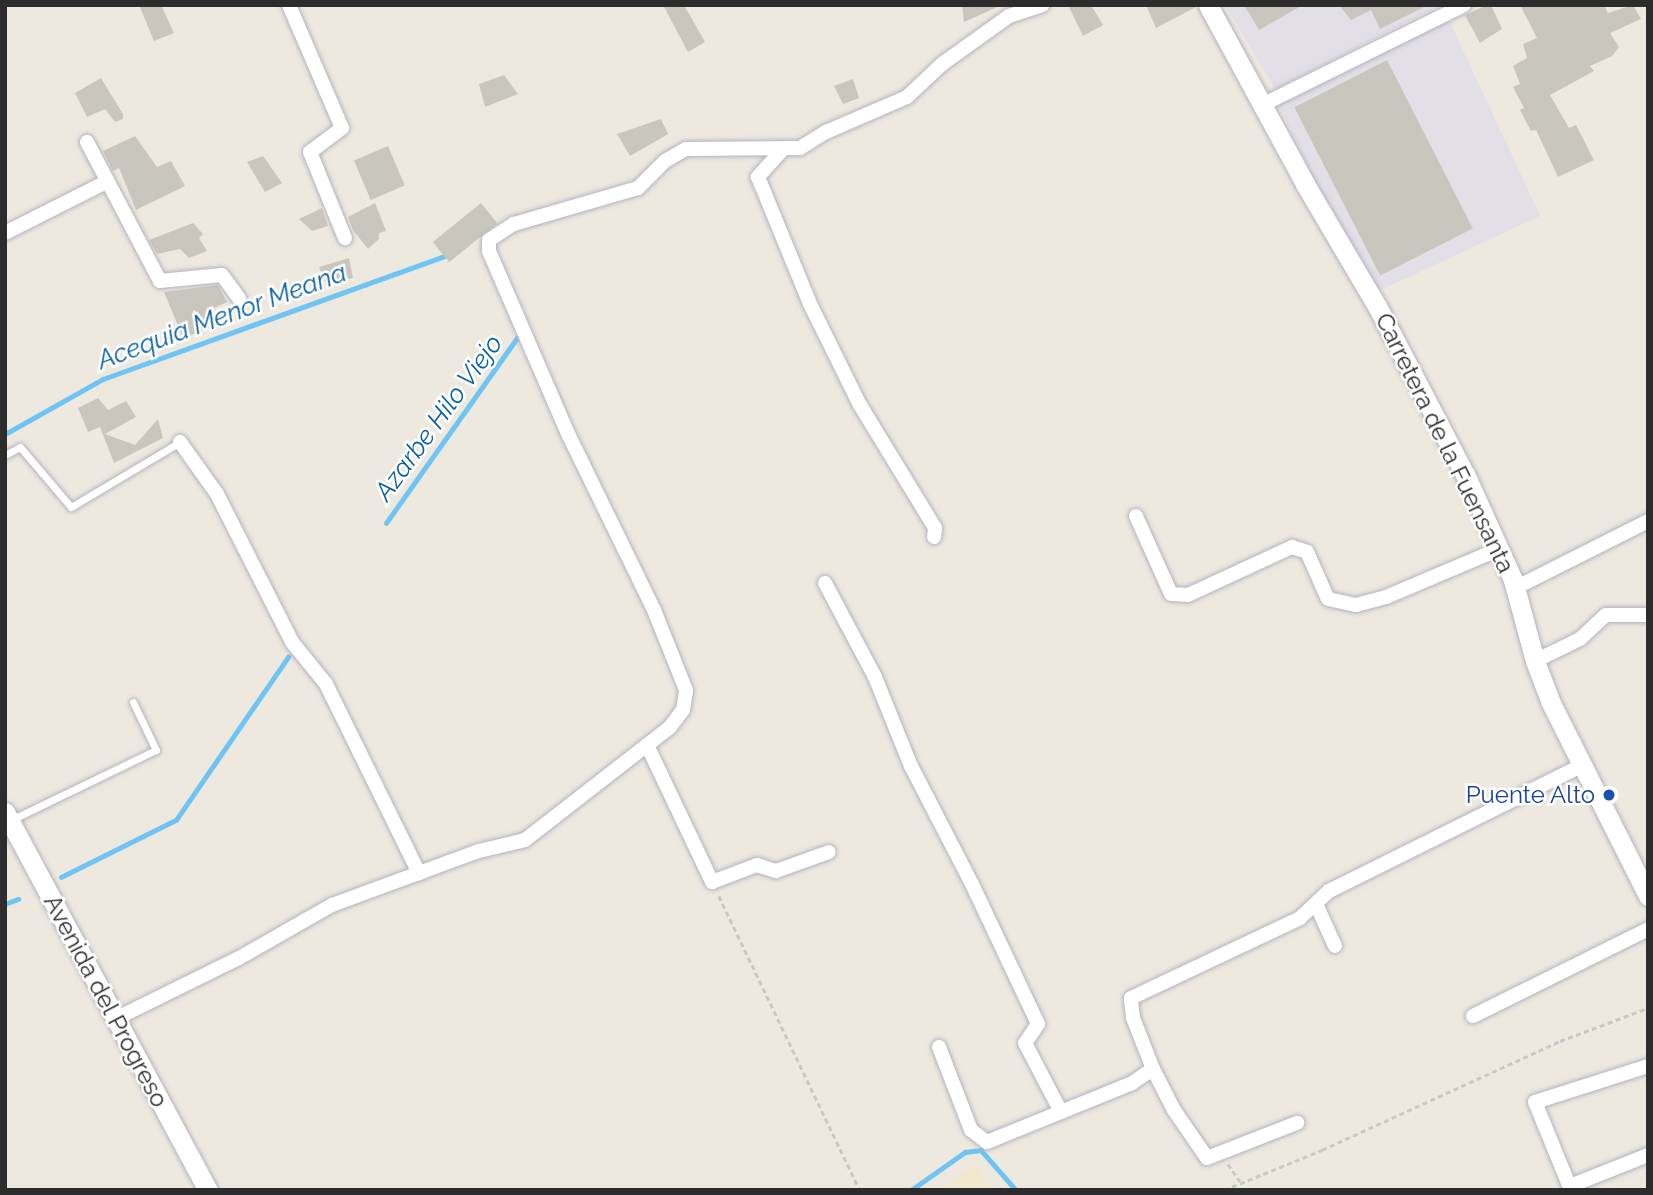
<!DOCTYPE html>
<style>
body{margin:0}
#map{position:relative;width:1653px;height:1195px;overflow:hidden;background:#eee9df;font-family:Raleway,sans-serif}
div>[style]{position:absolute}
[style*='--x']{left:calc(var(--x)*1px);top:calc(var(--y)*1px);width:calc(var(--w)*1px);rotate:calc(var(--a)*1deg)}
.industrial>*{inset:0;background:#e2dfe7;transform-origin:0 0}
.education>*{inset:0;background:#f0e8ce}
.stream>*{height:4.5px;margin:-2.25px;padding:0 2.25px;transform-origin:2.25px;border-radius:2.25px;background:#6fc4f3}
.building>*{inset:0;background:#c9c7bd;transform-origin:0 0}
.path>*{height:2.5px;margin-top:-1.25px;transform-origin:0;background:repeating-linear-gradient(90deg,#c8c8c8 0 5px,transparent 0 8.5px)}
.roads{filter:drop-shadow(0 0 2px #b2b3c0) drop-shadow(0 0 2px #b2b3c0)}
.service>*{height:7px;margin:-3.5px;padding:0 3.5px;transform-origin:3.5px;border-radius:3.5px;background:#fff}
.minor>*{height:14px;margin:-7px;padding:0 7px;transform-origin:7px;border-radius:7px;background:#fff}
.secondary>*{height:19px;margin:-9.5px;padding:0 9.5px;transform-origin:9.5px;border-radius:9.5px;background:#fff}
.dots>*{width:19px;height:19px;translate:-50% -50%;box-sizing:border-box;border:4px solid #fff;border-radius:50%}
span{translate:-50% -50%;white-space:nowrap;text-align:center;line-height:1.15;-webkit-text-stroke:5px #fff;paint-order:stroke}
.street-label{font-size:24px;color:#2c2c2c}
.transit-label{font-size:24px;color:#164399}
.right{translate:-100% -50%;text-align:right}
.water-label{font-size:26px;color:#0961a3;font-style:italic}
.frame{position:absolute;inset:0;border:7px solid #2c2c2c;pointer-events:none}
</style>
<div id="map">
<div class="industrial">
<i style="clip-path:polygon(1225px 5px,1441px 5px,1275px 89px)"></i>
<i style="left:1449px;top:20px;width:216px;height:190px;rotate:65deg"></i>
</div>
<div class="education">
<i style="clip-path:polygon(975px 1164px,992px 1190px,937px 1190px)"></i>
</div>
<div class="stream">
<i style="--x:5;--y:434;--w:112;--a:-29.3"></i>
<i style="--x:103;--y:379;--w:377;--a:-19.8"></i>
<i style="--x:386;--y:523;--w:227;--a:-54.7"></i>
<i style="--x:517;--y:338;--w:5;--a:-22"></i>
<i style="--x:61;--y:877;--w:128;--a:-26.4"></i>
<i style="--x:176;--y:820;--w:198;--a:-55.5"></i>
<i style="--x:5;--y:904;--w:14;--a:-21"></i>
<i style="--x:911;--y:1190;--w:66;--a:-35.1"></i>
<i style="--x:965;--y:1152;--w:16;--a:-7"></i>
<i style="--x:981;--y:1150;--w:53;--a:48.8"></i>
</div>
<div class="building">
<i style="clip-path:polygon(139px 5px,161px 5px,174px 33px,154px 41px)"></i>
<i style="clip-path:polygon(663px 5px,684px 5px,705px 42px,688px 52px)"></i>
<i style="clip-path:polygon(962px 5px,1002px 5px,964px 22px)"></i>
<i style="clip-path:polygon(1068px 5px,1091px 5px,1103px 25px,1083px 36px)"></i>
<i style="clip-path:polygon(1146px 5px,1196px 5px,1196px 7px,1156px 28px)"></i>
<i style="clip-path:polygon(1244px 5px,1303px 5px,1259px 30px)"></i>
<i style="clip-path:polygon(1339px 5px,1428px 5px,1380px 29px,1371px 10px,1351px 20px)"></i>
<i style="clip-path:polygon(1487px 5px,1491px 5px,1502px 29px,1480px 43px,1465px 15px)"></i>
<i style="clip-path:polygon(1520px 5px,1604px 5px,1608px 13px,1633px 5px,1641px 19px,1610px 33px,1619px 47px,1612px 56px,1590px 66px,1594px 71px,1550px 95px,1569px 128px,1576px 125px,1594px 160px,1558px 177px,1536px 130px,1531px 131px,1520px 110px,1524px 108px,1513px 87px,1520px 84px,1513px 66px,1527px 58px,1523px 44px,1537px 38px)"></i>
<i style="left:1387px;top:60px;width:189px;height:104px;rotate:63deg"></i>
<i style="clip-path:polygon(504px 75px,518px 94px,485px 107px,479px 84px)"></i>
<i style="clip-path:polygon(101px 78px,123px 114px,123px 119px,115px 122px,105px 109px,87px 117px,75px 93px)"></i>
<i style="clip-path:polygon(853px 79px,859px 98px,843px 104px,834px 86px)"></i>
<i style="clip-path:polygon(661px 119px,668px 134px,630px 156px,617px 134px)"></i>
<i style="clip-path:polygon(135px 136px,157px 167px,171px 161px,185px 186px,136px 210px,119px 168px,113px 171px,103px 151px)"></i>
<i style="left:388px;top:146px;width:43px;height:37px;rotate:67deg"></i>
<i style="clip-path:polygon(263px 156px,282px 183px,265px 192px,247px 162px)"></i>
<i style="clip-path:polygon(375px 203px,386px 231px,379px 233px,379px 239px,368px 249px,353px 230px,348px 217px)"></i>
<i style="left:481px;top:203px;width:26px;height:62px;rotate:51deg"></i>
<i style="clip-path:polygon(322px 208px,328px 226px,312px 231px,299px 219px)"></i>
<i style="clip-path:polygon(193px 223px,203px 234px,199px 238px,207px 251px,189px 258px,180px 249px,157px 254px,149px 240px)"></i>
<i style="clip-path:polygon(349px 258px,353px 278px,326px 284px,319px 267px)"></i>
<i style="clip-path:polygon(218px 285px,227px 302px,208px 311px,214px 326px,183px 338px,164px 292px)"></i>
<i style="clip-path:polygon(98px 398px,108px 410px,126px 401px,136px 417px,105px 434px,135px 445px,158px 419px,163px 438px,114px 463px,100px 427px,88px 432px,78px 408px)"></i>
</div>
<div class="path">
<i style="--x:719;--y:896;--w:326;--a:64.4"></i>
<i style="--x:1228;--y:1164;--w:21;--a:55"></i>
<i style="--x:1224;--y:1190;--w:106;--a:-22.2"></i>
<i style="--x:1322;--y:1150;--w:262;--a:-24.6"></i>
<i style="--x:1560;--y:1041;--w:94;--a:-20.6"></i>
</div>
<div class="roads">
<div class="service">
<i style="--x:5;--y:455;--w:17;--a:-28"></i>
<i style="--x:20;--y:447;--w:79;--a:49.6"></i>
<i style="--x:71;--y:507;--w:127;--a:-30.8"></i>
<i style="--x:11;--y:820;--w:161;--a:-25.8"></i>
<i style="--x:156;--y:750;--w:53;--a:-115.6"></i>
</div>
<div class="minor">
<i style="--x:289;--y:5;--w:134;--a:66.7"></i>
<i style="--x:342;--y:128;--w:40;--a:143"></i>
<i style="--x:310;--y:152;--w:93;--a:67.9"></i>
<i style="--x:1262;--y:105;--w:225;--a:-26.3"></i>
<i style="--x:87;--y:142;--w:157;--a:62.3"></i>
<i style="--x:160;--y:281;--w:62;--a:-5.5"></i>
<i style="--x:222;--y:275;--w:29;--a:54"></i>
<i style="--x:783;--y:149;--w:38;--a:132"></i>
<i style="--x:758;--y:177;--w:137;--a:67.7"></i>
<i style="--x:810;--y:304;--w:113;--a:63.7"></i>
<i style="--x:860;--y:405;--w:144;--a:58.6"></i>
<i style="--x:935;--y:528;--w:9;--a:96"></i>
<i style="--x:5;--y:233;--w:115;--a:-26.8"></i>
<i style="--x:180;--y:442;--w:64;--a:54.6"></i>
<i style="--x:217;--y:494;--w:166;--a:63.1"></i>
<i style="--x:292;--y:642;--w:54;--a:51"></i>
<i style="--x:326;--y:684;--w:211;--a:63.8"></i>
<i style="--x:1136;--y:516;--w:85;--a:65.8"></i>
<i style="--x:1171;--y:594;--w:17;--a:3"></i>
<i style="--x:1188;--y:595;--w:115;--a:-24.8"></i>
<i style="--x:1292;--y:547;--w:16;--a:18"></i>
<i style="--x:1307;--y:552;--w:51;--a:65.9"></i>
<i style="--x:1328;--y:599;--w:29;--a:12"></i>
<i style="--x:1356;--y:605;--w:31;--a:-15"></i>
<i style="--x:1386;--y:597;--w:123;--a:-23"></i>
<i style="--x:825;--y:583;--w:106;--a:62"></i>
<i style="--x:875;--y:677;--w:96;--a:68"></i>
<i style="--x:911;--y:766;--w:131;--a:62.7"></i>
<i style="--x:971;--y:882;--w:157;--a:64.7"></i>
<i style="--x:1038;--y:1024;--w:23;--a:124"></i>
<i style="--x:1025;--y:1043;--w:78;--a:62.4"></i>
<i style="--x:1515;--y:588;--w:149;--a:-26.7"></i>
<i style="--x:1535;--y:661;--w:50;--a:-26.1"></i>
<i style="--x:1580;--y:639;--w:35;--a:-43"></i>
<i style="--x:1606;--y:615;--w:42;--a:0"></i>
<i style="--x:647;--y:745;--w:152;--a:64.6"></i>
<i style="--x:712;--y:882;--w:48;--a:-20.7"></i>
<i style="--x:757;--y:865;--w:20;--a:18"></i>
<i style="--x:776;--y:871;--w:56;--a:-19.7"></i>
<i style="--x:1316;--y:904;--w:46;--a:65.7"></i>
<i style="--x:1473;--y:1016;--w:195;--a:-26.4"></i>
<i style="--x:115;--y:1019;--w:138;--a:-26.2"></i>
<i style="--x:239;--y:958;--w:107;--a:-29.7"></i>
<i style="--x:332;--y:905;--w:157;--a:-20.2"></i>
<i style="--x:479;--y:851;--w:47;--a:-13.4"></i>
<i style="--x:525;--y:840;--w:184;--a:-37.9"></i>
<i style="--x:670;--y:727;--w:21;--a:-53"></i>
<i style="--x:683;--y:710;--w:20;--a:-81"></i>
<i style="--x:686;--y:690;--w:86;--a:-111.8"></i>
<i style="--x:654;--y:610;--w:194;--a:-116"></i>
<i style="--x:569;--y:436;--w:202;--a:-113.4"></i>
<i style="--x:489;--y:251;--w:11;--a:-90"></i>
<i style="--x:489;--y:240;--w:30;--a:-33"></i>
<i style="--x:514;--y:224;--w:129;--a:-16.2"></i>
<i style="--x:638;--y:188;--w:38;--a:-45"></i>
<i style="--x:665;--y:161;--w:24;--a:-30"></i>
<i style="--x:686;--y:149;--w:114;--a:-0.5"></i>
<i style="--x:800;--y:148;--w:31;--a:-32"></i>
<i style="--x:826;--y:132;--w:88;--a:-23.4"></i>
<i style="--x:907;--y:97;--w:48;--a:-43.3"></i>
<i style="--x:942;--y:64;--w:82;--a:-35.6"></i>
<i style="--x:1009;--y:16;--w:35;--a:-18"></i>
<i style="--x:939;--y:1047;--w:89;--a:68.9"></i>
<i style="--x:971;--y:1130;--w:20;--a:37"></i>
<i style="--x:987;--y:1142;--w:157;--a:-22.1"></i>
<i style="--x:1132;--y:1083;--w:25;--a:-34"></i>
<i style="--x:1153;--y:1069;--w:55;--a:-111.4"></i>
<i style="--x:1133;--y:1018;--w:20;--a:-96"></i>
<i style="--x:1131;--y:998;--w:187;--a:-25.3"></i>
<i style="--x:1300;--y:918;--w:40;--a:-43"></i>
<i style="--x:1329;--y:891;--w:284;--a:-26.4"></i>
<i style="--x:1153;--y:1069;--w:46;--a:62.9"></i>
<i style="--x:1174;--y:1110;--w:58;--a:55.5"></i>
<i style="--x:1207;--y:1158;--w:97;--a:-21.3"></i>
<i style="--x:1570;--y:1186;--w:84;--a:-21.7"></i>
<i style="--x:1571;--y:1190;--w:95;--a:-112.2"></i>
<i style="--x:1535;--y:1102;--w:119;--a:-17.7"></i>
</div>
<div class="secondary">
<i style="--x:1208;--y:5;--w:204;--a:61.5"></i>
<i style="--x:1305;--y:184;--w:142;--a:59.5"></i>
<i style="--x:1377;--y:306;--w:190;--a:62.4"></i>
<i style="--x:1465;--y:474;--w:116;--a:65.6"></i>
<i style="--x:1513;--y:580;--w:84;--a:74.8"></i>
<i style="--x:1535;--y:661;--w:45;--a:69.1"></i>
<i style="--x:1551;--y:703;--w:216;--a:63.3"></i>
<i style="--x:5;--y:812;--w:429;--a:61.8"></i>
</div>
</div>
<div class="dots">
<i style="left:1609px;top:795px;background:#1a4fb4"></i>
</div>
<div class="street-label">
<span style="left:1445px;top:443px;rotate:64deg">Carretera de la Fuensanta</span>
<span style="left:106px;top:1001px;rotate:62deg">Avenida del Progreso</span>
</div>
<div class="transit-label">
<span class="right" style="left:1595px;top:795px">Puente Alto</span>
</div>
<div class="water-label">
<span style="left:222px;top:317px;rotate:-20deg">Acequia Menor Meana</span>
<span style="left:439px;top:418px;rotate:-54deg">Azarbe Hilo Viejo</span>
</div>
<div class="frame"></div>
</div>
